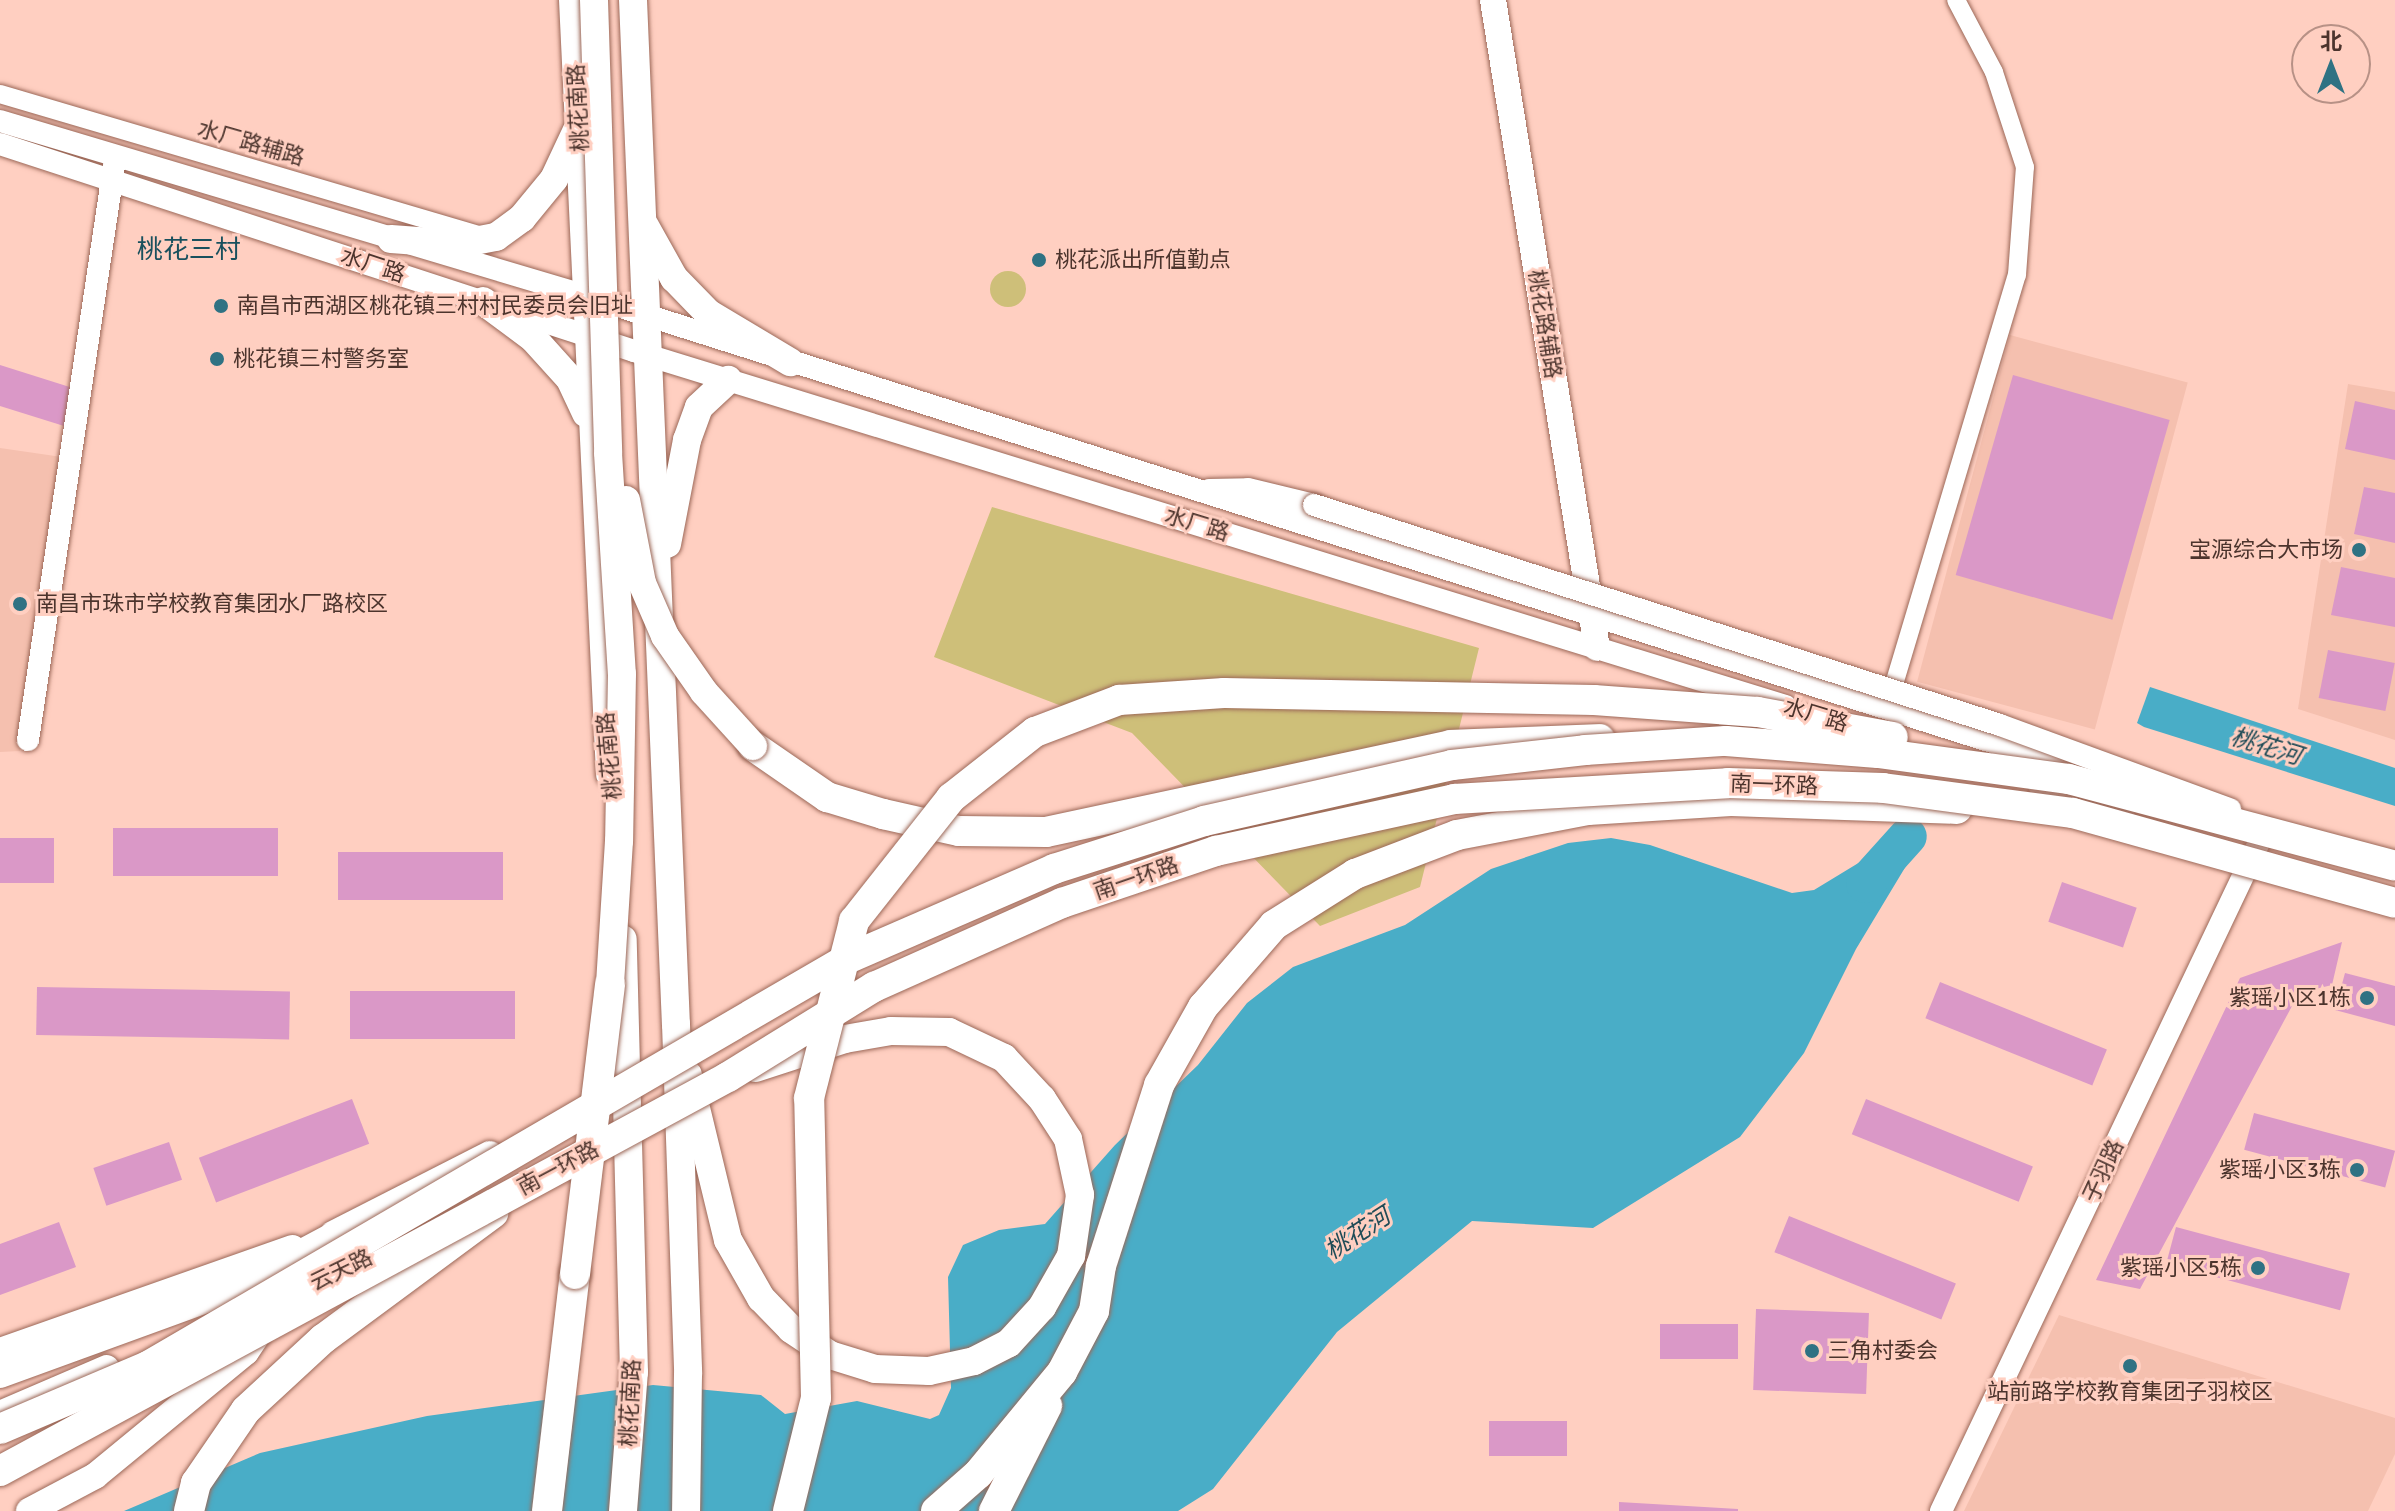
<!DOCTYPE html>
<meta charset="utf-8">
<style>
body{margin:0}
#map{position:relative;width:2395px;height:1511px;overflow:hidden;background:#ffcfc1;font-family:Signika,"Noto Sans SC",sans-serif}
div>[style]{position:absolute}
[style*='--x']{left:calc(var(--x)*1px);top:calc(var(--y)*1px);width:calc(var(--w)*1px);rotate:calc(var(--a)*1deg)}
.built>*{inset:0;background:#f5c0af;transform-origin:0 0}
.green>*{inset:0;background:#cebf79}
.round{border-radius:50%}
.water>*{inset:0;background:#49adc7}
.river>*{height:38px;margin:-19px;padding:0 19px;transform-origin:19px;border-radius:19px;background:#49adc7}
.building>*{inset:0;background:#da98c7;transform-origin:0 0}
.roads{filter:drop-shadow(0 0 2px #9c6858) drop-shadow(0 0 2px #9c6858)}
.minor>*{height:18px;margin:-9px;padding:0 9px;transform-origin:9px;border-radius:9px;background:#fff}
.tertiary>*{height:22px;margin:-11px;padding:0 11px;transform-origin:11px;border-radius:11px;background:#fff}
.secondary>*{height:26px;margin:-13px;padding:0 13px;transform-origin:13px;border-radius:13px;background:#fff}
.primary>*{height:28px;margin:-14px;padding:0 14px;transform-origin:14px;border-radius:14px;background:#fff}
.trunk>*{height:30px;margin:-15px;padding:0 15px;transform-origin:15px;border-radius:15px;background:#fff}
.bridges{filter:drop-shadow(0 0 2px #9c6858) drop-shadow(0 0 2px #9c6858)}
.tertiary-bridge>*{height:22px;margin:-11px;padding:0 11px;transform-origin:11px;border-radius:11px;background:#fff}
.primary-bridge>*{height:28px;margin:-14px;padding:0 14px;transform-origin:14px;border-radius:14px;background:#fff}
.trunk-bridge>*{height:30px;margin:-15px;padding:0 15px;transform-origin:15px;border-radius:15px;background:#fff}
.dots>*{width:22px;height:22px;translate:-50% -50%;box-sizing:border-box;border:4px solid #ffcfc1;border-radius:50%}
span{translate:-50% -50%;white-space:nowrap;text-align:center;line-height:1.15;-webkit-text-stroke:6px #ffcfc1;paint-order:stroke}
.street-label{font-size:22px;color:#4c342d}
.poi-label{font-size:22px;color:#4c342d}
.left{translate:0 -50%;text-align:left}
.right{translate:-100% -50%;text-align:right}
.water-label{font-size:24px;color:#204c57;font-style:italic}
.quarter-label{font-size:26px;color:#19505d}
.north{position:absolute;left:2291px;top:24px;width:80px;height:80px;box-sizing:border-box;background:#ffcfc1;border:2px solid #b79186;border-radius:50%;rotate:0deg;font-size:22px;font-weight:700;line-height:32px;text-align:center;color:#4c342d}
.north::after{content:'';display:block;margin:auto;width:28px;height:36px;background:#2f7283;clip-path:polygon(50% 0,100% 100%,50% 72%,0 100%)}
</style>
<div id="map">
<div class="built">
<i style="left:2010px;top:335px;width:184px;height:359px;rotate:15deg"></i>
<i style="clip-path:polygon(2348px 384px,2395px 392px,2395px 740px,2298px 709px)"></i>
<i style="clip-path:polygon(0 448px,62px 457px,20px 751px,0 752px)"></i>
<i style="clip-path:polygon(2059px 1315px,2395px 1418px,2395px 1454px,2368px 1511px,1964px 1511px)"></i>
</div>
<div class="green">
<i class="round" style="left:990px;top:271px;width:36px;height:36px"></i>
<i style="clip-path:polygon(992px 507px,1479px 648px,1420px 887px,1320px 926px,1132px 733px,934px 657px)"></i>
</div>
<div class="water">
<i style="clip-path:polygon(2150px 687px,2395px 768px,2395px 806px,2144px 727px,2137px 723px)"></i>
<i style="clip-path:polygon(1611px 838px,1650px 845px,1792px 893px,1814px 890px,1893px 842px,1912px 856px,1856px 949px,1804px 1053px,1740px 1137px,1593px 1228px,1472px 1221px,1337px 1332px,1213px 1489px,1178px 1511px,124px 1511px,260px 1453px,427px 1416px,653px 1385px,761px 1395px,785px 1414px,857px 1401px,930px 1419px,939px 1415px,951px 1388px,948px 1277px,963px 1245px,999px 1230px,1045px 1224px,1115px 1145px,1198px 1065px,1247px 1003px,1293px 967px,1405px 925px,1491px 869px,1568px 843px)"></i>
</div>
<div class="river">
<i style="--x:1865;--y:884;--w:64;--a:-48.1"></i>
</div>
<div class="building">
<i style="clip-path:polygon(0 365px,76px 389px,64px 426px,0 406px)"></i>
<i style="left:2013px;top:375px;width:163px;height:208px;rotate:16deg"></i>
<i style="clip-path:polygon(2355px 401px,2395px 410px,2395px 460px,2345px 449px)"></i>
<i style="clip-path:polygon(2364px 487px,2395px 493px,2395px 543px,2354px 534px)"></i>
<i style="clip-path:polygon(2341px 567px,2395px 578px,2395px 627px,2331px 615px)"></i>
<i style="left:2328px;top:650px;width:68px;height:49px;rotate:11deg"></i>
<i style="left:113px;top:828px;width:165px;height:48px"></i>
<i style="left:0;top:838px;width:54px;height:45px"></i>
<i style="left:338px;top:852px;width:165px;height:48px"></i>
<i style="left:2062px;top:882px;width:79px;height:42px;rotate:19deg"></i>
<i style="clip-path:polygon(2342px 942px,2332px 985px,2299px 993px,2140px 1289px,2096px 1280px,2240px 978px)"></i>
<i style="clip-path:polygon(2345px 973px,2395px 986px,2395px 1026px,2335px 1010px)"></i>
<i style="left:1940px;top:982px;width:180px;height:39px;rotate:22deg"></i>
<i style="left:37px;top:987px;width:253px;height:48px;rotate:1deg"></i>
<i style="left:350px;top:991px;width:165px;height:48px"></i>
<i style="left:352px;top:1099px;width:48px;height:164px;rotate:69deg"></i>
<i style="left:1866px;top:1099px;width:180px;height:38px;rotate:22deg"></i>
<i style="left:2254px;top:1113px;width:146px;height:38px;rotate:15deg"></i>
<i style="left:169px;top:1142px;width:40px;height:80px;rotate:71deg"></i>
<i style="left:1789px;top:1216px;width:180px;height:39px;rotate:22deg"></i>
<i style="clip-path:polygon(59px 1222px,76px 1267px,0 1295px,0 1244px)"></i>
<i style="left:2176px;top:1227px;width:180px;height:38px;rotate:15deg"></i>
<i style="left:1756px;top:1309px;width:113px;height:81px;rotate:2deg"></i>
<i style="left:1660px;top:1324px;width:78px;height:35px"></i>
<i style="left:1489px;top:1421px;width:78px;height:35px"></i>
<i style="clip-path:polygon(1619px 1502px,1738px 1509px,1738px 1511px,1619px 1511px)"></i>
</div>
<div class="roads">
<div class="minor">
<i style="--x:0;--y:94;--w:502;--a:16.42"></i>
<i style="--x:1892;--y:691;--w:434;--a:-73.3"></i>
<i style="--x:2017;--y:275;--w:108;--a:-85.8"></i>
<i style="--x:2025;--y:167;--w:100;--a:-108.1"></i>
<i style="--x:1994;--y:72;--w:81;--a:-117.8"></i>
</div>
<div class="tertiary">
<i style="--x:0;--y:121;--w:612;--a:16.63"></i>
<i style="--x:586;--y:296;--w:1567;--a:17.6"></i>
<i style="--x:0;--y:144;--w:667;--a:18.08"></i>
<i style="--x:634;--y:351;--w:1205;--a:17.14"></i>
<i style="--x:1209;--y:490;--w:39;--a:-1"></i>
<i style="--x:1248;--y:489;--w:68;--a:13.6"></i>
<i style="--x:28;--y:740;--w:580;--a:-81.48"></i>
<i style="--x:2039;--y:785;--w:89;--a:18.2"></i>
<i style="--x:1941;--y:1511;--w:754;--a:-64.56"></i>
</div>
<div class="secondary">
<i style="--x:1493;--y:0;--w:656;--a:80.88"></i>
<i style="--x:333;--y:1234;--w:176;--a:-27"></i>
<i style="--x:0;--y:1351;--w:310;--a:-19.4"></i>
<i style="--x:0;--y:1414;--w:116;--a:-23.3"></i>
<i style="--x:29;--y:1511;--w:75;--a:-27.9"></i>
<i style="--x:95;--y:1476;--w:195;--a:-39.4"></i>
<i style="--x:246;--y:1352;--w:18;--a:-56"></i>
</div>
<div class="primary">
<i style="--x:573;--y:0;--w:775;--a:87.26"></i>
<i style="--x:633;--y:0;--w:1025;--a:87.6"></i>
<i style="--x:676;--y:1024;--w:350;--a:88"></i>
<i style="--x:688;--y:1374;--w:137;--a:90.8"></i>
<i style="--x:645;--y:226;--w:60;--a:60.9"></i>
<i style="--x:674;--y:278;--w:49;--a:45.8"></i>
<i style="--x:708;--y:313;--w:96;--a:30.9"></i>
<i style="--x:391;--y:239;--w:68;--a:4.2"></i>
<i style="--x:459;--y:244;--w:38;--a:-11"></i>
<i style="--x:496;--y:237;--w:32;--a:-36"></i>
<i style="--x:522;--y:218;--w:50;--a:-50.6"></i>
<i style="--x:554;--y:179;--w:52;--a:-64.9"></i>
<i style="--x:483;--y:301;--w:62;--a:36.5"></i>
<i style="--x:533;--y:338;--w:55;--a:47.9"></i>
<i style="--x:570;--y:379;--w:38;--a:65"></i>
<i style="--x:667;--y:544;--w:106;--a:-79.1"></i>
<i style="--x:687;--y:440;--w:35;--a:-70"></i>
<i style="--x:699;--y:407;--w:40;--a:-43"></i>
<i style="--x:688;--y:1075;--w:170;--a:76.4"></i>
<i style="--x:728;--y:1240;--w:67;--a:60.4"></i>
<i style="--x:761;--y:1298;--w:43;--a:45.9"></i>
<i style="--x:791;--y:1329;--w:47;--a:33.7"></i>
<i style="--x:830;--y:1355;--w:47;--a:17.3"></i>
<i style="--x:875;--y:1369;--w:54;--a:2.1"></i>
<i style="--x:929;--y:1371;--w:46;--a:-12.5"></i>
<i style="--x:974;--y:1361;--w:39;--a:-27"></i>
<i style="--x:1009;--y:1343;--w:49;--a:-47.5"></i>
<i style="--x:1042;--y:1307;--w:59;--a:-60.4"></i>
<i style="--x:1071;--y:1256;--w:62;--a:-81.6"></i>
<i style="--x:1080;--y:1195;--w:57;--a:-102.1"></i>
<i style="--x:1068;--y:1139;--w:48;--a:-123"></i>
<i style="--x:1042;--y:1099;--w:56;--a:-132.8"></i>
<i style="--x:1004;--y:1058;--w:61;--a:-154.7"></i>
<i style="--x:949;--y:1032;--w:58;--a:-179"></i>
<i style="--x:891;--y:1031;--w:47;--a:170.1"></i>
<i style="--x:845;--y:1039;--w:94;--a:162"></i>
<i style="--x:623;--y:1511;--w:139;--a:-85.5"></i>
<i style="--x:634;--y:1372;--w:433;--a:-91.5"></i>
</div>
<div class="trunk">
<i style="--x:753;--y:746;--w:90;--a:34.6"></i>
<i style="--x:827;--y:797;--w:59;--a:16.9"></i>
<i style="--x:883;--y:814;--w:78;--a:12.6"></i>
<i style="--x:959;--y:831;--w:87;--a:0.7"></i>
<i style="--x:1046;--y:832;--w:414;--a:-12.1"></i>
<i style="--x:1451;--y:745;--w:149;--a:-2.3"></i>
<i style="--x:0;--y:1373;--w:266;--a:-20"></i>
<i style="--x:250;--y:1282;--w:117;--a:-28.1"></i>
<i style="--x:189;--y:1511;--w:29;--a:-76"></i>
<i style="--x:196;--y:1483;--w:88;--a:-55.6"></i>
<i style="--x:246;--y:1410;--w:105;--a:-42.7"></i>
<i style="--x:323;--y:1339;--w:212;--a:-36.5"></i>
<i style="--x:547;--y:1511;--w:239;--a:-83.3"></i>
<i style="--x:936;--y:1511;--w:56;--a:-41.4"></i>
<i style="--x:978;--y:1474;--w:132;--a:-50.5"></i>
<i style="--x:1062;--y:1372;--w:69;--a:-62.3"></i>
<i style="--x:1094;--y:1311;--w:46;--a:-81.2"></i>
<i style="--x:1101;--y:1266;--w:190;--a:-72.2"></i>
<i style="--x:1159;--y:1085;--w:90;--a:-60.6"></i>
<i style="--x:1203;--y:1007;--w:108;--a:-49.1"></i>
<i style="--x:1274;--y:925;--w:96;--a:-32.2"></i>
<i style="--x:1355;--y:874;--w:109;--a:-20.9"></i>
<i style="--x:1457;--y:835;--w:133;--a:-10.8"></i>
<i style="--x:1588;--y:810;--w:143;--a:-3.6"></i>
<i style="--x:1731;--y:801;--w:226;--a:2"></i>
<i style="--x:994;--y:1511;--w:118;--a:-63.2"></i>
</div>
</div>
<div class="bridges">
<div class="tertiary-bridge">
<i style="--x:1314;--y:505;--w:720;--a:17.78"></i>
<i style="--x:2000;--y:725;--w:245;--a:20.1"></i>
</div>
<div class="primary-bridge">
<i style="--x:594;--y:0;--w:453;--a:88.2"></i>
<i style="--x:608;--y:453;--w:221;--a:86.4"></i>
<i style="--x:622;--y:674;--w:167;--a:91"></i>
<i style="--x:619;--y:841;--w:143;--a:93.6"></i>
<i style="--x:626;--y:500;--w:85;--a:79.1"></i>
<i style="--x:642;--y:583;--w:58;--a:66.5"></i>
<i style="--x:665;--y:636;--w:68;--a:55.1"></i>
<i style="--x:704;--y:692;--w:73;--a:47.8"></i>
</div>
<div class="trunk-bridge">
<i style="--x:575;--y:1274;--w:292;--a:-83.1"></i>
<i style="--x:0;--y:1429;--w:161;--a:-23.1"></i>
<i style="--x:148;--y:1366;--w:809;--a:-30.21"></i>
<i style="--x:847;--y:959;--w:226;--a:-23.5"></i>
<i style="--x:1054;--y:869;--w:157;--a:-17.7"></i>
<i style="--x:1204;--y:821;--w:254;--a:-12.7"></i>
<i style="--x:1452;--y:765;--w:134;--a:-6.4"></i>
<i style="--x:1585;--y:750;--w:141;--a:-3.7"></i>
<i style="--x:1726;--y:741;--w:152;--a:4.5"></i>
<i style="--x:1878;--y:753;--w:193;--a:7.8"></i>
<i style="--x:2069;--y:779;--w:337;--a:14.9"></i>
<i style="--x:0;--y:1471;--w:828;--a:-28.42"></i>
<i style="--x:728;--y:1077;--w:172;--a:-31.7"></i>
<i style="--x:874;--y:987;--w:206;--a:-24.1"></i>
<i style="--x:1062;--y:903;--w:163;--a:-18.7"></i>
<i style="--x:1216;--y:851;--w:244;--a:-12.3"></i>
<i style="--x:1454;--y:799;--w:274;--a:-3.3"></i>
<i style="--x:1728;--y:783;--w:155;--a:1.8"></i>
<i style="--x:1883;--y:788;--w:192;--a:7.5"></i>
<i style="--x:2073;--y:813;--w:334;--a:15.6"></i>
<i style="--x:788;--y:1511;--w:116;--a:-76.1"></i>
<i style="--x:816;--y:1398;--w:300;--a:-91.3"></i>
<i style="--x:809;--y:1098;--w:183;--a:-75.7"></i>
<i style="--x:854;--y:921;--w:157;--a:-51.7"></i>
<i style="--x:951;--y:798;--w:107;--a:-38.2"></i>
<i style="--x:1035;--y:732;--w:90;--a:-20.9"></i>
<i style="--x:1119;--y:700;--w:105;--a:-3.8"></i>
<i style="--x:1224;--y:693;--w:370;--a:1.1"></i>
<i style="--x:1594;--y:700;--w:164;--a:4.2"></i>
<i style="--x:1758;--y:712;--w:137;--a:10.5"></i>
</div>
</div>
<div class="dots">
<i style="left:1039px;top:260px;background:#2f7283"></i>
<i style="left:221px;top:306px;background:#2f7283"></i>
<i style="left:217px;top:359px;background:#2f7283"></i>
<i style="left:2359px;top:550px;background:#2f7283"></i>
<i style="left:20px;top:604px;background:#2f7283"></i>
<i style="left:2367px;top:998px;background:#2f7283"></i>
<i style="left:2357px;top:1170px;background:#2f7283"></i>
<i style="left:2258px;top:1268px;background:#2f7283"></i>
<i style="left:1812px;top:1351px;background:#2f7283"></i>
<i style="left:2130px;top:1366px;background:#2f7283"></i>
</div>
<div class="street-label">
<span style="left:578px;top:108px;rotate:-93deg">桃花南路</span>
<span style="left:251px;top:143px;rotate:16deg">水厂路辅路</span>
<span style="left:373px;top:265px;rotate:18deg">水厂路</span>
<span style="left:1545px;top:324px;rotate:81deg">桃花路辅路</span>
<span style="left:1197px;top:524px;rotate:17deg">水厂路</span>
<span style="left:1816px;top:715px;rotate:17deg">水厂路</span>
<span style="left:609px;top:756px;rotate:-95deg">桃花南路</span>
<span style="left:1774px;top:785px;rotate:2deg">南一环路</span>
<span style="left:1136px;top:878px;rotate:-19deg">南一环路</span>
<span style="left:558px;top:1168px;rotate:-28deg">南一环路</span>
<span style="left:2103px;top:1171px;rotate:-65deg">子羽路</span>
<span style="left:341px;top:1270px;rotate:-26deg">云天路</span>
<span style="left:630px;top:1403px;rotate:-87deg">桃花南路</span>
</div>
<div class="poi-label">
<span class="left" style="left:1055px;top:260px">桃花派出所值勤点</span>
<span class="left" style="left:237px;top:306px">南昌市西湖区桃花镇三村村民委员会旧址</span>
<span class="left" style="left:233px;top:359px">桃花镇三村警务室</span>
<span class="right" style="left:2343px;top:550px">宝源综合大市场</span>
<span class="left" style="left:36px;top:604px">南昌市珠市学校教育集团水厂路校区</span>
<span class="right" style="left:2351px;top:998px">紫瑶小区1栋</span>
<span class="right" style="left:2341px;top:1170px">紫瑶小区3栋</span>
<span class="right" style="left:2242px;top:1268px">紫瑶小区5栋</span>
<span class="left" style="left:1828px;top:1351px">三角村委会</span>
<span style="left:2130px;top:1392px">站前路学校教育集团子羽校区</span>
</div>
<div class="water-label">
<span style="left:2266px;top:747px;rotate:17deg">桃花河</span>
<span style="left:1358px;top:1234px;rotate:-33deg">桃花河</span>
</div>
<div class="quarter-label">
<span style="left:189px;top:251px">桃花三村</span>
</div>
<div class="north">北</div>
</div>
